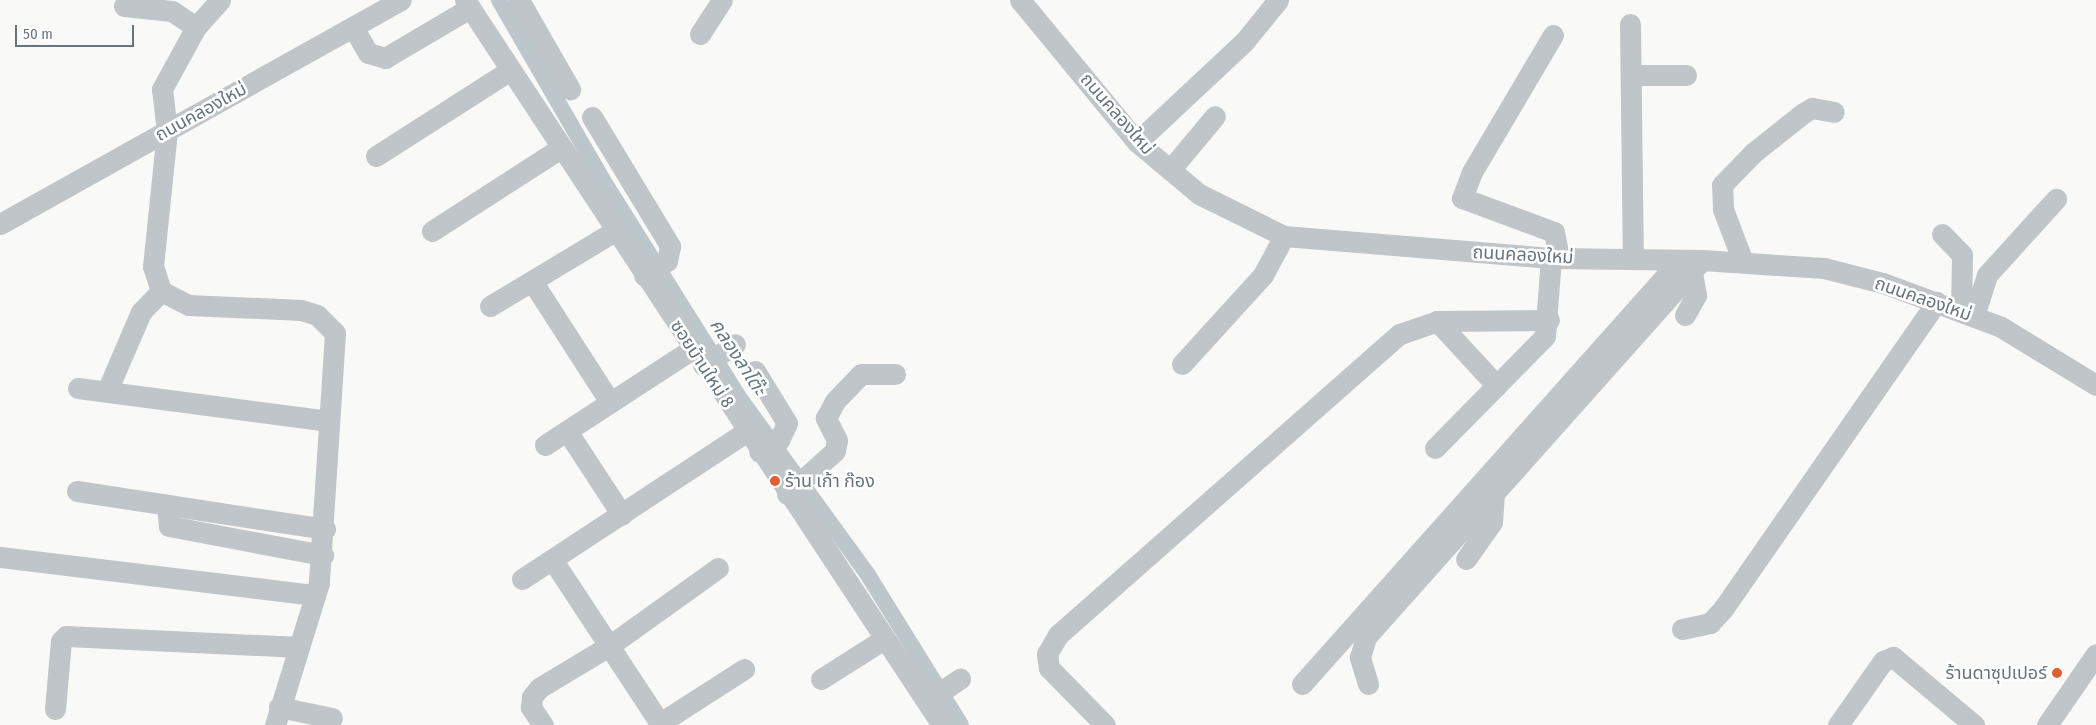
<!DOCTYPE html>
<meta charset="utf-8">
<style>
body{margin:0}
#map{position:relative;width:2096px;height:725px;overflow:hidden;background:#f9f9f7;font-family:"Fira Sans Condensed","Noto Sans Thai",sans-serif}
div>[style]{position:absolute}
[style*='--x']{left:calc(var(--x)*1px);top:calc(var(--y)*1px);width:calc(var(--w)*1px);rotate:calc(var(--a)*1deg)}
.canal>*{height:16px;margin:-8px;padding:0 8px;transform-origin:8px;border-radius:8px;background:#bcc6cb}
.minor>*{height:21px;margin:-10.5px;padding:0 10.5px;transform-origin:10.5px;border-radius:10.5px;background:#c0c5c9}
.dots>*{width:14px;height:14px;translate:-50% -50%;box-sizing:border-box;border:2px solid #fff;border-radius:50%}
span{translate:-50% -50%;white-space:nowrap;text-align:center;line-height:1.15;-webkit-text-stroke:5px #fff;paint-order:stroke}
.street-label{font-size:18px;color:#657481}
.poi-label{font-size:18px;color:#657481}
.left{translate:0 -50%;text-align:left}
.right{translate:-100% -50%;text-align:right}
.water-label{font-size:19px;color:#657a82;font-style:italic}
.scale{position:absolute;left:15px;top:25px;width:119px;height:22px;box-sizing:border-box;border:2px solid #657481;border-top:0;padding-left:6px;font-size:15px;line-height:18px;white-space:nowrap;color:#657481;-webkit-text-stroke:4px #fff;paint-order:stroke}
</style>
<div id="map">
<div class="canal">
<i style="--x:499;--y:0;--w:214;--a:60"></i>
<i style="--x:606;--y:185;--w:254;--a:57.9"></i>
<i style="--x:741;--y:400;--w:216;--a:54"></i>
<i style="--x:868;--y:575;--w:176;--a:58.2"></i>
</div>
<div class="minor">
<i style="--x:465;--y:0;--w:868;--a:56.66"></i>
<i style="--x:519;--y:0;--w:103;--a:60.2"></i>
<i style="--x:1020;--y:0;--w:184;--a:50.5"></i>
<i style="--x:1137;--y:142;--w:81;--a:40"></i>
<i style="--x:1199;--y:194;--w:95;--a:26.3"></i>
<i style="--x:1284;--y:236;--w:268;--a:4.7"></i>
<i style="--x:1551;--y:258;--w:151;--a:0.8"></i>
<i style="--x:1702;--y:260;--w:122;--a:3.8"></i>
<i style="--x:1824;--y:268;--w:61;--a:14.3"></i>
<i style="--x:1883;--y:283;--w:126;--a:20.4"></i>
<i style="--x:2001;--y:327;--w:111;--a:31.4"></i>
<i style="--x:124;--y:6;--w:48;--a:5.9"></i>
<i style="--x:172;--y:11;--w:29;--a:34"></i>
<i style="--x:196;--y:27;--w:71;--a:118.7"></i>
<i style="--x:162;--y:89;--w:42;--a:83.2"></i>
<i style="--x:167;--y:131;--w:136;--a:95.9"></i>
<i style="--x:153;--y:266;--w:26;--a:72"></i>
<i style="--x:161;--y:291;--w:30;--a:27"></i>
<i style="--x:188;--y:305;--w:113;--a:2.5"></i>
<i style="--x:301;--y:310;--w:17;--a:17"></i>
<i style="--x:317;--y:315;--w:25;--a:45"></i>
<i style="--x:335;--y:333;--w:251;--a:93.7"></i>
<i style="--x:319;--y:583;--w:149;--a:107.2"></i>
<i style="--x:1630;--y:24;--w:235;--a:89.3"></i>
<i style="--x:196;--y:27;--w:36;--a:-48"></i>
<i style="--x:353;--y:27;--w:30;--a:60"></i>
<i style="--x:368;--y:53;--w:18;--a:16"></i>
<i style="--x:385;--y:58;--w:99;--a:-30.5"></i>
<i style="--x:700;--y:34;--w:40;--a:-57.1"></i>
<i style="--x:1553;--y:35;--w:159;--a:120.6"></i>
<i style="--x:1472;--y:172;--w:28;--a:111"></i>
<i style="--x:1462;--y:198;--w:98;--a:20.3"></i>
<i style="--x:1554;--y:232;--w:25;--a:79"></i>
<i style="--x:1631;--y:75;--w:55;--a:0"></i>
<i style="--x:592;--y:117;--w:151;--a:58.8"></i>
<i style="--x:670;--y:246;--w:15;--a:101"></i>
<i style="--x:667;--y:261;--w:27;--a:147"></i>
<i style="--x:1137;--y:142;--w:146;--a:-43.1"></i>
<i style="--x:1244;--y:42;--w:54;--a:-51"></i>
<i style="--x:376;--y:156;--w:158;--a:-32.6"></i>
<i style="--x:1170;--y:170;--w:70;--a:-50.2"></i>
<i style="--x:0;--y:224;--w:459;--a:-29.2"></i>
<i style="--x:432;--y:231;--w:153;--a:-32.8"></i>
<i style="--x:1942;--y:234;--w:29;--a:46"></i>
<i style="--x:1962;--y:255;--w:56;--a:91"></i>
<i style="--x:1743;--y:262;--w:57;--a:-110.7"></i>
<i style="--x:1723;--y:209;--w:24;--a:-92"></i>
<i style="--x:1722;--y:185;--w:45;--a:-45.9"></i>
<i style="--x:1753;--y:153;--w:63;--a:-38.5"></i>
<i style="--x:1802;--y:114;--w:12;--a:-31"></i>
<i style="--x:1812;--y:108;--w:22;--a:10"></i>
<i style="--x:532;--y:281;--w:144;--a:57.2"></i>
<i style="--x:490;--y:306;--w:146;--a:-31"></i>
<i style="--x:1685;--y:315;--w:23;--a:-61"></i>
<i style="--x:1696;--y:295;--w:23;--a:-100"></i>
<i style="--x:1974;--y:316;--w:43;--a:-72.4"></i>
<i style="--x:1987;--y:275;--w:103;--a:-47.8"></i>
<i style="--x:1437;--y:321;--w:88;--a:47.3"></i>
<i style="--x:1182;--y:364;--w:120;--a:-47.7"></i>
<i style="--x:1263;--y:275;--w:44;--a:-61.7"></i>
<i style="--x:703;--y:365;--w:38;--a:-33"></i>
<i style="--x:755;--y:371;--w:61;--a:58.4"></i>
<i style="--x:787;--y:423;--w:19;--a:115"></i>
<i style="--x:779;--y:440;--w:23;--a:149"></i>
<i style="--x:78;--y:388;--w:253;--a:7.5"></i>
<i style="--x:107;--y:391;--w:86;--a:-66.7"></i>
<i style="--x:141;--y:312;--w:29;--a:-46"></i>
<i style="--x:567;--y:431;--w:100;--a:56.8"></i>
<i style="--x:545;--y:445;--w:176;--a:-33.1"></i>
<i style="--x:1435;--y:448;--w:157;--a:-45.5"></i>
<i style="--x:1545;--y:336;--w:78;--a:-85.6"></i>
<i style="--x:77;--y:491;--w:251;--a:8.7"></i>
<i style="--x:787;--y:494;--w:64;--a:-41.9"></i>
<i style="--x:835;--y:451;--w:11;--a:-80"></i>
<i style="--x:837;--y:440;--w:25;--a:-117"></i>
<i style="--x:826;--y:418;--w:19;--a:-62"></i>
<i style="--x:835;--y:401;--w:37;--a:-46"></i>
<i style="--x:861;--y:374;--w:34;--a:0"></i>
<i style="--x:167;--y:505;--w:21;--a:85"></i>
<i style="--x:169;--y:526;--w:157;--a:10.7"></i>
<i style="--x:0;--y:557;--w:317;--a:6.9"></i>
<i style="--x:1466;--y:559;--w:45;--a:-54.9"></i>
<i style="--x:1492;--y:522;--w:28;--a:-86"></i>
<i style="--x:554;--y:562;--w:195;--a:56.7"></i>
<i style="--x:522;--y:579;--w:268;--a:-33.3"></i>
<i style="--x:1682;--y:629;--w:29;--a:-12"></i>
<i style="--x:1710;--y:623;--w:19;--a:-47"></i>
<i style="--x:1723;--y:609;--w:374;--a:-55.2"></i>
<i style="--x:821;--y:679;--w:75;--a:-32.4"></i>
<i style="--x:1302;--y:684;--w:567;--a:-48.29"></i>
<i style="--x:1368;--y:684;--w:28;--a:-107"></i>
<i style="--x:1360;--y:657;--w:21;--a:-73"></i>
<i style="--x:1366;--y:637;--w:505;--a:-48.29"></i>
<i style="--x:927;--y:701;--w:40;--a:-34"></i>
<i style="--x:279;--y:707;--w:54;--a:11.7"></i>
<i style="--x:55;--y:709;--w:68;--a:-85"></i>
<i style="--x:61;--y:641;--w:7;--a:-45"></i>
<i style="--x:66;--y:636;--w:230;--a:2.7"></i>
<i style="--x:660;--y:723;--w:100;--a:-32.7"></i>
<i style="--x:543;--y:725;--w:22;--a:-124"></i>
<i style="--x:531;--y:707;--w:10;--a:-84"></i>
<i style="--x:532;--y:697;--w:11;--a:-52"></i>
<i style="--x:539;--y:688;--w:82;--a:-31"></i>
<i style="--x:609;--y:646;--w:134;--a:-35.6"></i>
<i style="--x:1105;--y:725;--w:80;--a:-134.5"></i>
<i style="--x:1049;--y:668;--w:14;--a:-98"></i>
<i style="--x:1047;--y:654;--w:22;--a:-60"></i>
<i style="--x:1058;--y:635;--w:456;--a:-41.4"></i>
<i style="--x:1400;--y:334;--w:39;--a:-19"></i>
<i style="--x:1437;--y:321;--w:112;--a:-0.5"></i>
<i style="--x:1838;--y:725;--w:78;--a:-54.9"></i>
<i style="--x:1883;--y:661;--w:11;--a:-22"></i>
<i style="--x:1893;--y:657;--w:106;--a:40"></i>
<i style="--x:2047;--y:725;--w:86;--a:-55.4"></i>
</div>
<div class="dots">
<i style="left:775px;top:481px;background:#df5f31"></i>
<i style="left:2057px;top:673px;background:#df5f31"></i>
</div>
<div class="street-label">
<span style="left:201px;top:112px;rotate:-29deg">ถนนคลองใหม่</span>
<span style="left:1117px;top:114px;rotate:49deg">ถนนคลองใหม่</span>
<span style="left:1523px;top:255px;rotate:3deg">ถนนคลองใหม่</span>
<span style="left:1923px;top:299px;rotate:19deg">ถนนคลองใหม่</span>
<span style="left:702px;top:364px;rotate:57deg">ซอยบ้านใหม่ 8</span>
</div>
<div class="poi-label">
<span class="left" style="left:785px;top:481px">ร้าน เก้า ก๊อง</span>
<span class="right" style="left:2047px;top:673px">ร้านดาซุปเปอร์</span>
</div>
<div class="water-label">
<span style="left:738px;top:357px;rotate:57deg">คลองลาโต๊ะ</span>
</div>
<div class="scale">50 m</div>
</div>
